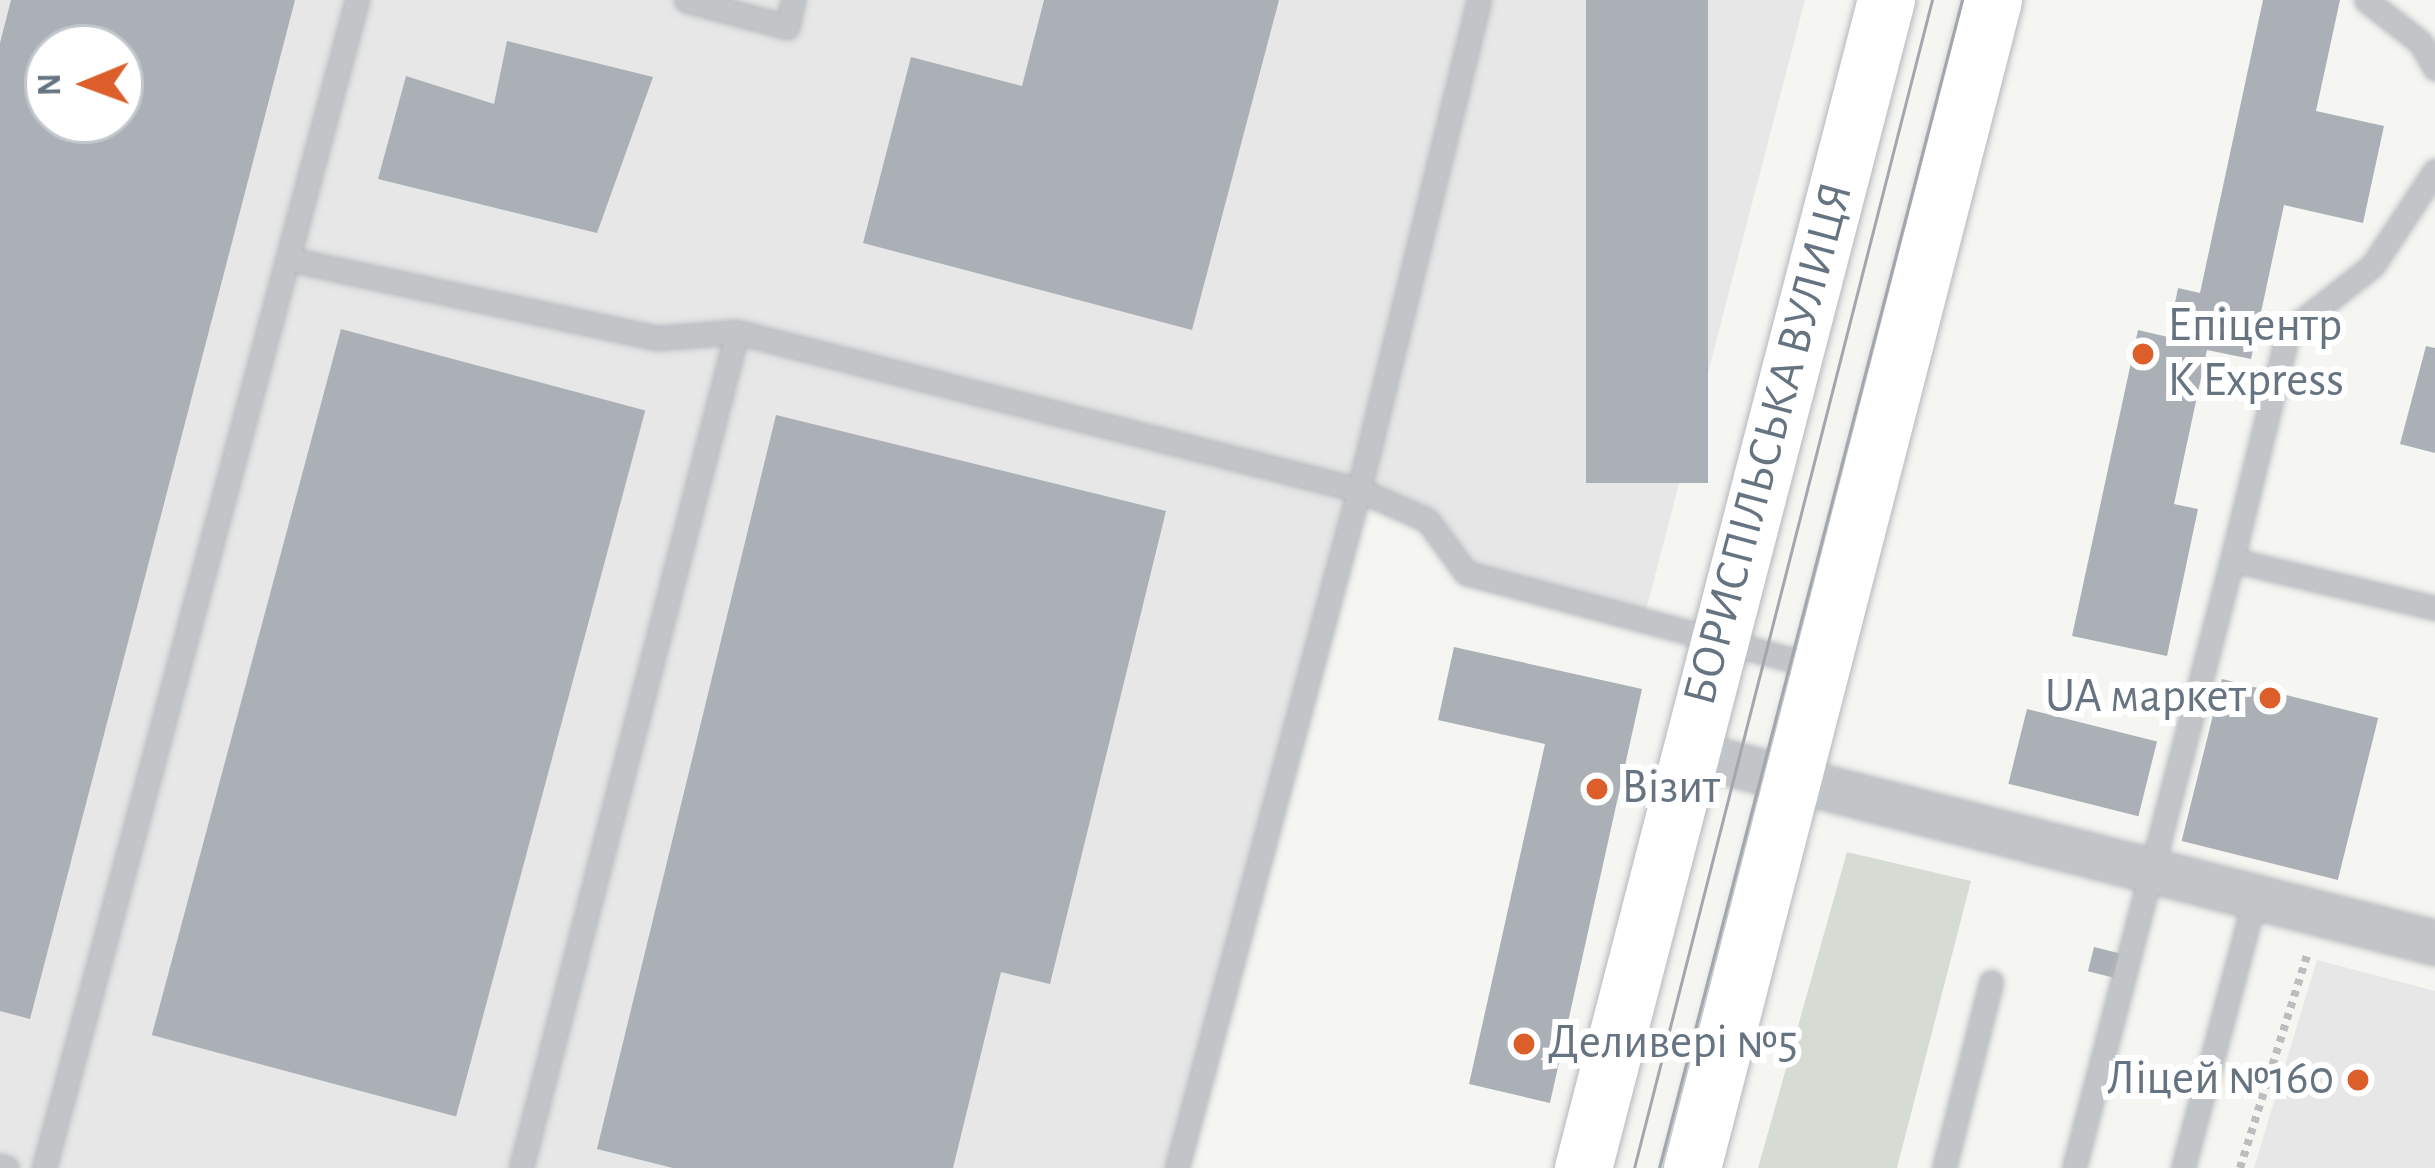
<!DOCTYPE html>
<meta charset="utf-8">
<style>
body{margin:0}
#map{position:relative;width:2435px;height:1168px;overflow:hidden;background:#f5f6f2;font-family:"Alegreya Sans",sans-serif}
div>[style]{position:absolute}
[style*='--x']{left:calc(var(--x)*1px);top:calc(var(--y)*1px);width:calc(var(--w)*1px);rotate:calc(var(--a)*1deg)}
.built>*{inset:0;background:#e6e7e6}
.green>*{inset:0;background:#d6dcd3}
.building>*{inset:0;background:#aab0b6;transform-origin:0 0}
.path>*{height:8px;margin-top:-4px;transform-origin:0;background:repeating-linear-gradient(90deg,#bbbdbf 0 6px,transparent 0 12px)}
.roads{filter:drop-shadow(0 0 3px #b4b8bc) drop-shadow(0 0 3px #b4b8bc)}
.lane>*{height:21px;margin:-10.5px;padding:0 10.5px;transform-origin:10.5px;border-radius:10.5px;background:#c1c5c8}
.street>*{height:42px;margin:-21px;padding:0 21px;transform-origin:21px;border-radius:21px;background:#c1c5c8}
.secondary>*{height:57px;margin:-28.5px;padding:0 28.5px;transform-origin:28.5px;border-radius:28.5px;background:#fff}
.tram>*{height:3px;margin:-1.5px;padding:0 1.5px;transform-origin:1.5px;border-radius:1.5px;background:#a2a7ad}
.dots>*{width:33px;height:33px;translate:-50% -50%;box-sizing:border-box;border:6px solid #fff;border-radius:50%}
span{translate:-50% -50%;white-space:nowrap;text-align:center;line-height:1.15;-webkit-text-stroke:12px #fff;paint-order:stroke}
.poi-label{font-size:48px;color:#667482}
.left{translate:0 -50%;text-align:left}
.right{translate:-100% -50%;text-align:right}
.street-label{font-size:48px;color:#667482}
.north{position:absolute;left:24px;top:24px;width:120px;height:120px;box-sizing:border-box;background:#fff;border:3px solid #c2c7cd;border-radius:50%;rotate:269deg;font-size:33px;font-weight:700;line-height:48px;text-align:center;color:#667482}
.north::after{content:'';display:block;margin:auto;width:42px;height:54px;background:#dc5f2b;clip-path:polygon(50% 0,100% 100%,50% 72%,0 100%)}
</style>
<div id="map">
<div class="built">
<i style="clip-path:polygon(evenodd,0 0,1805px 0,1644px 618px,1466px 573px,1427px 520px,1360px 491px,1177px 1168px,0 1168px,0 0,48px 48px,120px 48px,120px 120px,48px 120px,48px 48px)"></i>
<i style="clip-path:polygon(2317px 960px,2435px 991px,2435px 1168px,2254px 1168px)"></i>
</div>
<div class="green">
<i style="clip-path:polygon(1847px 852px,1971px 881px,1897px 1168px,1758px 1168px)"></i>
</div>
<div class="building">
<i style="clip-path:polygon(evenodd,11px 0,295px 0,30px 1019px,0 1011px,0 43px,11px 0,48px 48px,120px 48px,120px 120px,48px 120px,48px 48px)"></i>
<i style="clip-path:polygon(1044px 0,1279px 0,1192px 330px,863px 243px,911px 57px,1022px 86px)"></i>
<i style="left:1586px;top:0;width:122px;height:483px"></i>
<i style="clip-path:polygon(2263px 0,2340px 0,2316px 111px,2384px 126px,2363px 223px,2284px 205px,2251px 359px,2207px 350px,2174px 504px,2198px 509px,2167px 656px,2072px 636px,2138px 330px,2168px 337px,2178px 288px,2200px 293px)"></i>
<i style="clip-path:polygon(507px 41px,653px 77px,597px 233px,378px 179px,406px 76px,494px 104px)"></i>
<i style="left:341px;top:329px;width:315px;height:731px;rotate:15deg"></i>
<i style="clip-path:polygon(2426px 346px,2435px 348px,2435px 453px,2400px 444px)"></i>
<i style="clip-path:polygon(776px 415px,1166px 511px,1050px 984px,1001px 972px,953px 1168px,673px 1168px,597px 1149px)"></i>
<i style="clip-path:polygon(1454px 647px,1642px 689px,1550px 1103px,1469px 1084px,1545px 744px,1438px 720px)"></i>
<i style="left:2222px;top:679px;width:161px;height:167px;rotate:14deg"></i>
<i style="left:2027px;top:709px;width:134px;height:77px;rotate:14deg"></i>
<i style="left:2094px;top:947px;width:30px;height:25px;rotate:14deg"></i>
</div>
<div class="path">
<i style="--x:2240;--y:1168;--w:226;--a:-72.5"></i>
</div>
<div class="roads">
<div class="lane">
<i style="--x:686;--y:0;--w:105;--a:15"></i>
<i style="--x:787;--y:27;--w:28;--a:-77"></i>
<i style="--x:2366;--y:0;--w:70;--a:38"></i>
<i style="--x:2421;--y:43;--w:29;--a:61"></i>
<i style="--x:288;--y:259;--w:377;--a:12.1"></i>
<i style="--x:657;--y:338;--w:80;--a:-4.3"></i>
<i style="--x:737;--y:332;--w:642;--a:14.25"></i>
<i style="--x:1359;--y:490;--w:74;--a:23.8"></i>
<i style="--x:1427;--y:520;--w:66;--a:53.7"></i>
<i style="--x:1466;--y:573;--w:362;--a:14.9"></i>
<i style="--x:2232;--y:560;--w:235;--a:-76.2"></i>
<i style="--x:2288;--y:332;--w:108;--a:-38.2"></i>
<i style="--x:2373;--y:265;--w:113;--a:-56.6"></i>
<i style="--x:0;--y:1166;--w:7;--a:16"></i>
<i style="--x:44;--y:1168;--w:1209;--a:-75"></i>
<i style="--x:521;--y:1168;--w:863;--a:-75.51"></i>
<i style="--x:1177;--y:1168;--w:702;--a:-74.97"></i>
<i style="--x:1359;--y:490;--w:504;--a:-76.24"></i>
<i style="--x:1944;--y:1168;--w:192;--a:-75.8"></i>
<i style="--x:2074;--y:1168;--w:628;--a:-75.43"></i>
<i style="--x:2232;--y:560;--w:209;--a:13.3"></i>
<i style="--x:2183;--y:1168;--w:279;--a:-75.1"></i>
</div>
<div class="street">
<i style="--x:1688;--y:753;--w:771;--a:14.27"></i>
</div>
<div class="secondary">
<i style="--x:1583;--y:1168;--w:1207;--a:-75.46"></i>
<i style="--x:1692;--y:1168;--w:1206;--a:-75.55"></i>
</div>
</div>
<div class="tram">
<i style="--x:1634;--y:1168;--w:1205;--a:-75.69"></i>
<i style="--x:1659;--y:1168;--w:1207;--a:-75.46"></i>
</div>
<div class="dots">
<i style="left:2143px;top:354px;background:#dc5f2b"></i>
<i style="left:2270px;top:698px;background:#dc5f2b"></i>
<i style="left:1597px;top:789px;background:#dc5f2b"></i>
<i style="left:1524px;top:1044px;background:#dc5f2b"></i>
<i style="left:2358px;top:1080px;background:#dc5f2b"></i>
</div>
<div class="poi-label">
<span class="left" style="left:2167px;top:354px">Епіцентр<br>К Express</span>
<span class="right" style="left:2246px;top:698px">UA маркет</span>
<span class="left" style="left:1621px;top:789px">Візит</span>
<span class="left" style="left:1548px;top:1044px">Деливері №5</span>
<span class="right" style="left:2334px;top:1080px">Ліцей №160</span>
</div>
<div class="street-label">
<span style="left:1769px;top:444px;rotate:-75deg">БОРИСПІЛЬСЬКА ВУЛИЦЯ</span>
</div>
<div class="north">N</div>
</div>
